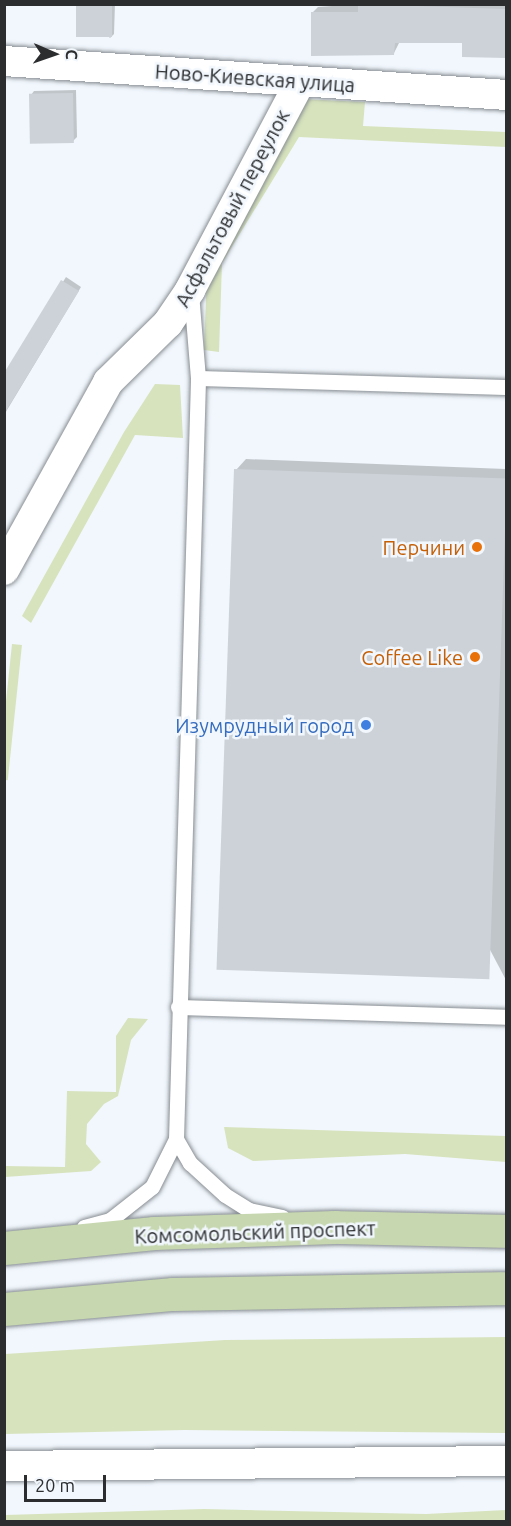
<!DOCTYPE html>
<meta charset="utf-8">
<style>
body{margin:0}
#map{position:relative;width:511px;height:1526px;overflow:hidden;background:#f1f7fd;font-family:Ubuntu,sans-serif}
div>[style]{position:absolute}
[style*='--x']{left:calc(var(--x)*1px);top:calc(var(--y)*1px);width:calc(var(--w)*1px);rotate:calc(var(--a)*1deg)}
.green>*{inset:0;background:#d7e3bd;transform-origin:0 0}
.shadow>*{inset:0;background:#0003}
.building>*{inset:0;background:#ccd2d8;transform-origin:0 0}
.roads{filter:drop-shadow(0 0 2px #878d92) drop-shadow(0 0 2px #878d92)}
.lane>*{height:15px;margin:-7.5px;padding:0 7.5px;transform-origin:7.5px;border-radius:7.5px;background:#fff}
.street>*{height:30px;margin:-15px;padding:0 15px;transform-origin:15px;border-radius:15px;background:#fff}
.primary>*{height:33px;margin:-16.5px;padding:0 16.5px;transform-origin:16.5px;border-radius:16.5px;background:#c7d7b0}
.dots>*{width:16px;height:16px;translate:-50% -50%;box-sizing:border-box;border:3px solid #f1f7fd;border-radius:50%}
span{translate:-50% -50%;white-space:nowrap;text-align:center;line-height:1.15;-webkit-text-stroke:5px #f1f7fd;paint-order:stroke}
.street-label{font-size:20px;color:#2b2d2f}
.food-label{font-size:20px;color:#c56008}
.right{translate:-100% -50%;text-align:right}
.shop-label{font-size:20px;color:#366cbe}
.frame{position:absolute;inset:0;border:6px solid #2b2d2f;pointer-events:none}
.north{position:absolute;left:24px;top:24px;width:60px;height:60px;-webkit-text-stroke:4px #f1f7fd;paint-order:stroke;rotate:92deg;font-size:16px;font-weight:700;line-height:24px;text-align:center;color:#2b2d2f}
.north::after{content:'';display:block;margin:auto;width:21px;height:27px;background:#2b2d2f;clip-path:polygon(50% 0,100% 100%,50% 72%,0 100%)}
.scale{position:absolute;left:24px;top:1475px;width:82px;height:27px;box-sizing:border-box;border:3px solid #2b2d2f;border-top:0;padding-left:8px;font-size:18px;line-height:21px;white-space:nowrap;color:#2b2d2f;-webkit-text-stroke:4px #f1f7fd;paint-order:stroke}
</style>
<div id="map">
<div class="green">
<i style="clip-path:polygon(302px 99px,365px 102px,363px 126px,506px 132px,506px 147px,299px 137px,222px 263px,219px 352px,204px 350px,207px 274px)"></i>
<i style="clip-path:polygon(155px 384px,180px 385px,183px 438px,135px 435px,31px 623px,22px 616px,124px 432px)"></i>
<i style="left:12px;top:644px;width:10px;height:136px;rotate:6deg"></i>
<i style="clip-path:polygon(128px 1018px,148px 1019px,131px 1040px,118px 1096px,104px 1104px,87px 1124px,86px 1144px,101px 1162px,91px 1171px,5px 1177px,5px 1166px,65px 1167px,67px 1091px,116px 1092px,116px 1036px)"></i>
<i style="clip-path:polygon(224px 1127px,506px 1136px,506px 1162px,405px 1154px,253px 1161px,228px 1148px)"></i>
<i style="clip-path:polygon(506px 1337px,506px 1433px,185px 1430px,5px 1434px,5px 1354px,225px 1340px)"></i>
<i style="clip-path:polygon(204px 1509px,426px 1514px,506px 1510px,506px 1521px,5px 1521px,5px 1515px)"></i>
</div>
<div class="shadow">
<i style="clip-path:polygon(77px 4px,115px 4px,114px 34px,110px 38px)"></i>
<i style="clip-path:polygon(360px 4px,506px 4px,506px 55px,464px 42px,400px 41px,394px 53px,312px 13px,318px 7px)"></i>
<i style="clip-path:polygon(76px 90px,77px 137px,73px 141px,31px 95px,34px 91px)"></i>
<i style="clip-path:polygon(66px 277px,81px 287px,4px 415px,4px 375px)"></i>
<i style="clip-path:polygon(246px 459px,506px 469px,506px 980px,236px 470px)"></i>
</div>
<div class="building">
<i style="left:76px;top:4px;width:36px;height:33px"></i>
<i style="clip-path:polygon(358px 4px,506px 9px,506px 58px,462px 57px,462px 43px,395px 43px,394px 55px,311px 56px,311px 12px,358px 12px)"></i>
<i style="left:73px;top:93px;width:50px;height:44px;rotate:89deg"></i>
<i style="clip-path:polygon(61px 280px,79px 291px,4px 414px,4px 373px)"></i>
<i style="left:234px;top:469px;width:273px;height:501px;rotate:2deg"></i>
</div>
<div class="roads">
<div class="lane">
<i style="--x:198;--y:378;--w:308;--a:1.7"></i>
<i style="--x:178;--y:1007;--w:328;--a:1.7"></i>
<i style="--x:176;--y:1139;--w:28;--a:60"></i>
<i style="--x:190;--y:1163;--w:47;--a:42.4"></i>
<i style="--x:225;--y:1195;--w:28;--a:32"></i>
<i style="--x:249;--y:1210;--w:34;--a:12"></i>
<i style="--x:84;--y:1227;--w:27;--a:-15"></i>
<i style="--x:110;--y:1220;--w:53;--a:-38.2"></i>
<i style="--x:152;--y:1187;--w:54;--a:-63.4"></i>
<i style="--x:176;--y:1139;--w:761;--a:-88.34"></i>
<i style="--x:198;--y:378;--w:85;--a:-94.7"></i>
</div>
<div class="street">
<i style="--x:4;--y:61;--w:503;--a:3.87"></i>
<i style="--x:4;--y:570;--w:215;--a:-61"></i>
<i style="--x:108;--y:382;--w:84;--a:-44.5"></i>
<i style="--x:168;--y:323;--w:40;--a:-56"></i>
<i style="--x:190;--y:290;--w:235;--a:-62.1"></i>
<i style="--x:4;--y:1466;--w:502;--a:-0.57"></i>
</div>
<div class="primary">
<i style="--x:4;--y:1248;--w:151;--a:-5.7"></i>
<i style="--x:154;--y:1233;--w:181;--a:-1.9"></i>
<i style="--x:335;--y:1227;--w:171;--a:1.3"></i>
<i style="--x:4;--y:1309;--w:170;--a:-5.1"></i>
<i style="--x:173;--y:1294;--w:333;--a:-1"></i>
</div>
</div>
<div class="dots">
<i style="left:477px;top:547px;background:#e8710a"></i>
<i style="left:475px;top:657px;background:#e8710a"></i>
<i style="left:366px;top:725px;background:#3f7fe0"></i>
</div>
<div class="street-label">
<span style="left:255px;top:78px;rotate:4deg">Ново-Киевская улица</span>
<span style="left:232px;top:208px;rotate:-62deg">Асфальтовый переулок</span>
<span style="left:255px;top:1232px;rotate:-2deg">Комсомольский проспект</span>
</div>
<div class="food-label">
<span class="right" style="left:465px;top:547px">Перчини</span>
<span class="right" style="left:463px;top:657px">Coffee Like</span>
</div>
<div class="shop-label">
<span class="right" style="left:354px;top:725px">Изумрудный город</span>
</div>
<div class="frame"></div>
<div class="north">С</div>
<div class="scale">20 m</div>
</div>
